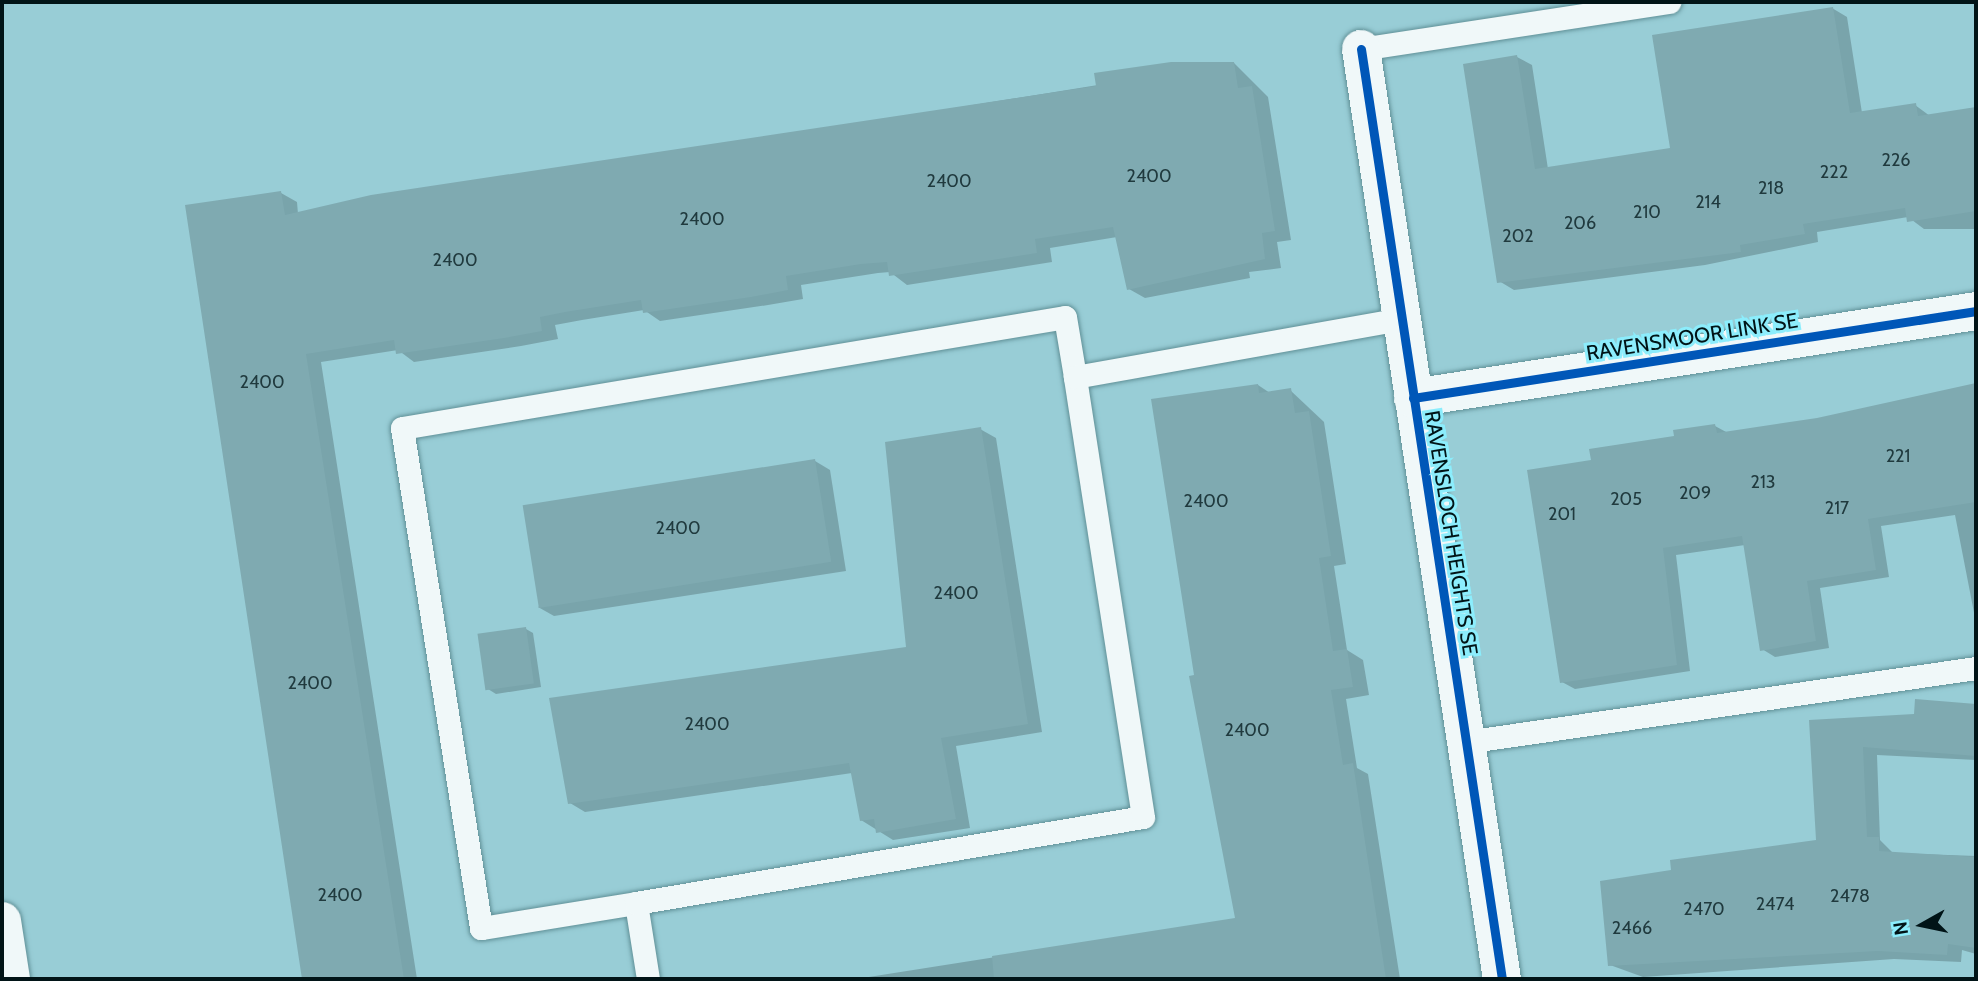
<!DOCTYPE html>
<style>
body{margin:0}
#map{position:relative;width:1978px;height:981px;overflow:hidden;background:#98cdd6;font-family:Cabin,sans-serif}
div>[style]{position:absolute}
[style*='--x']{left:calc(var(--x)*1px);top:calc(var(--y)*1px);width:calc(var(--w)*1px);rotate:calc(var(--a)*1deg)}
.shadow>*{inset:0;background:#0003}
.building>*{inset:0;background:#7faab1;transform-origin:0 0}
.roads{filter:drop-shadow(0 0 2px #609097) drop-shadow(0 0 2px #609097)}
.service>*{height:23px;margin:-11.5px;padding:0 11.5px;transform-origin:11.5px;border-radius:11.5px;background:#f0f8f9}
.minor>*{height:38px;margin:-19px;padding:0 19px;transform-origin:19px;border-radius:19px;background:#f0f8f9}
.tertiary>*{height:38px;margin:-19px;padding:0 19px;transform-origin:19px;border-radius:19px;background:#f0f8f9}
.cycleway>*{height:9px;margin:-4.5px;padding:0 4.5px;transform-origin:4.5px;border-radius:4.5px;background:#0057b8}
span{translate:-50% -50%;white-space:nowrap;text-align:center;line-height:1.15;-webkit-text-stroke:6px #8cedfc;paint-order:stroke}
.number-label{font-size:18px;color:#203a3e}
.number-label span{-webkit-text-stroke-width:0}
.street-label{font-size:21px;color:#011417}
.frame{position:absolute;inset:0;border:4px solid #011417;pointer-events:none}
.north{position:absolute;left:1887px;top:890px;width:70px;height:70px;-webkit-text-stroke:5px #8cedfc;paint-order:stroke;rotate:261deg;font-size:19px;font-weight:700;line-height:28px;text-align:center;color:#011417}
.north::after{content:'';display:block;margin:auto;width:24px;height:32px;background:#011417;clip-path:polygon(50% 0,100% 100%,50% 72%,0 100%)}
</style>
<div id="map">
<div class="shadow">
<i style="clip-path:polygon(1832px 8px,1847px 17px,1862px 113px,1915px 105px,1930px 116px,1976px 109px,1976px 229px,1924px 229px,1908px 217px,1817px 232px,1818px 242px,1705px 265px,1514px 290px,1499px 281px,1517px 57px,1532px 65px,1548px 169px,1672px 149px)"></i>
<i style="clip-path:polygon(1234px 63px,1268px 97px,1291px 240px,1277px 242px,1281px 268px,1249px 272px,1250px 278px,1145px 298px,1129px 289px,1117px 237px,1050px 248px,1052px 262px,907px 285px,890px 272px,878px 273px,801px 285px,803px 299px,768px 305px,660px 321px,644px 310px,582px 320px,555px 325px,558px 339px,521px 346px,414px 362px,398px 350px,321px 362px,417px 979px,305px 979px,187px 207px,281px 193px,297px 202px,298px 214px)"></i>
<i style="clip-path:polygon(1258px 385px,1270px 393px,1290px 390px,1324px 422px,1346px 564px,1334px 566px,1347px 650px,1363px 660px,1369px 695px,1346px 699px,1357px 768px,1368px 774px,1400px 979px,856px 979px,1237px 919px,1196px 676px)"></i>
<i style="clip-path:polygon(1976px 385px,1976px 623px,1955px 515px,1881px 526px,1889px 577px,1820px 588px,1829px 648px,1775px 657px,1762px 649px,1745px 545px,1676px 555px,1690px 671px,1575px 689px,1562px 682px,1593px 462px,1715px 426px,1728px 433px,1818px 419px)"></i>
<i style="clip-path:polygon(980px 429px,996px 438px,1042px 732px,956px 746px,970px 828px,893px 840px,861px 820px,852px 773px,585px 812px,570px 803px,908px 648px)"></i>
<i style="clip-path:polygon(815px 461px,830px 470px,846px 571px,554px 616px,538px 607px)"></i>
<i style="clip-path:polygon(526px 629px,533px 633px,541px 687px,496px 694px,488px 689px)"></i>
<i style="clip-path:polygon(1917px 701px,1976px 706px,1976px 760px,1877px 755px,1880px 840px,1893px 853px,1976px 856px,1976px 954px,1962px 950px,1961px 962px,1894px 959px,1643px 977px,1610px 965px,1673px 872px,1817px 842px,1811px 722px,1916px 716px)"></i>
</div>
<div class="building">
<i style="clip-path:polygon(1833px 7px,1850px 113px,1916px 103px,1918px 116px,1976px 107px,1976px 211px,1907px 222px,1905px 208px,1803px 224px,1805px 234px,1740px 245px,1741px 252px,1497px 283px,1463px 64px,1517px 55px,1535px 169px,1670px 148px,1652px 35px)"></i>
<i style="clip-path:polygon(1171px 62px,1234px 62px,1238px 88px,1252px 86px,1275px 231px,1262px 233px,1265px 259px,1127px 290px,1113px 227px,1035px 239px,1037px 253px,889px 276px,887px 262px,861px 264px,786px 276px,788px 290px,751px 297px,643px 313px,641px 300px,565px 312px,540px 317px,542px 331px,504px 338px,396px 354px,394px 340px,306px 354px,404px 979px,302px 979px,185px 205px,281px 191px,285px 215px,371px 195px,1096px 86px,1094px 73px)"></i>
<i style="clip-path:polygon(1976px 383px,1976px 502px,1868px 519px,1876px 570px,1807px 581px,1816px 641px,1760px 651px,1742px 536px,1663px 548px,1677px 665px,1560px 683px,1527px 470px,1591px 460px,1589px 449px,1674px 436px,1673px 430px,1715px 424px,1717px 433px,1817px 418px)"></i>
<i style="clip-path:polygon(1258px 384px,1259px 393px,1291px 388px,1295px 413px,1309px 411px,1331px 556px,1319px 558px,1333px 651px,1347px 649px,1353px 687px,1331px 690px,1343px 765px,1353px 763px,1386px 979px,994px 979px,992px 956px,1235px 918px,1189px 676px,1194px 675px,1151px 399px)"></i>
<i style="clip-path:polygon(981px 427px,1028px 724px,941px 738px,956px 819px,876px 833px,874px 819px,860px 821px,849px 763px,568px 804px,549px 698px,906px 647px,885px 442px)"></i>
<i style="left:815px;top:459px;width:104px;height:296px;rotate:81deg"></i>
<i style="left:526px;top:627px;width:57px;height:49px;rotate:82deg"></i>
<i style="clip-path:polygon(1915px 699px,1976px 704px,1976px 756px,1863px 747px,1867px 837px,1879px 837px,1879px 851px,1976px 857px,1976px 948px,1948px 944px,1947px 955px,1878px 951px,1608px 966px,1600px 881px,1671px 870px,1670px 860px,1816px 840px,1809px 720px,1914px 714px)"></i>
</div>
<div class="roads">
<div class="service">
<i style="--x:1361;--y:49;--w:312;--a:-8.7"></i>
<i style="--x:1465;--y:742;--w:516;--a:-8.24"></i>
<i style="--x:636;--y:903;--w:157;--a:170.8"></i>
<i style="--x:481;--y:928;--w:506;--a:-98.98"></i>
<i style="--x:402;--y:428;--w:672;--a:-9.5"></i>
<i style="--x:1065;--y:317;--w:61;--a:80.5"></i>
<i style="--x:648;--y:979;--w:77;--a:-99"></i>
<i style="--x:636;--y:903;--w:514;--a:-9.63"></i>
<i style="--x:1143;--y:817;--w:445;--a:-98.8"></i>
<i style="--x:1075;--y:377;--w:332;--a:-10.1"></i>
</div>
<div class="minor">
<i style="--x:1361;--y:49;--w:941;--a:81.38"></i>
<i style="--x:1413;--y:398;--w:570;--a:-8.78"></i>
</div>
<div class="tertiary">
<i style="--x:2;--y:921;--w:59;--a:81.2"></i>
</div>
</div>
<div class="cycleway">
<i style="--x:1361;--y:49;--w:941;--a:81.38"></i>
<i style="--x:1413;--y:398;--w:570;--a:-8.78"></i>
</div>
<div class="number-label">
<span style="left:1896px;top:160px">226</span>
<span style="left:1834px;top:172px">222</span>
<span style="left:1149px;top:176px">2400</span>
<span style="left:949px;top:181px">2400</span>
<span style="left:1771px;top:188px">218</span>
<span style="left:1708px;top:202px">214</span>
<span style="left:1647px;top:212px">210</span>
<span style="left:702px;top:219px">2400</span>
<span style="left:1580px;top:223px">206</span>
<span style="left:1518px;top:236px">202</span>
<span style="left:455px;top:260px">2400</span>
<span style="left:262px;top:382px">2400</span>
<span style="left:1898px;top:456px">221</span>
<span style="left:1763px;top:482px">213</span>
<span style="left:1695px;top:493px">209</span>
<span style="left:1626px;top:499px">205</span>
<span style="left:1206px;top:501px">2400</span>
<span style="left:1837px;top:508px">217</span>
<span style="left:1562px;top:514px">201</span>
<span style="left:678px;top:528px">2400</span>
<span style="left:956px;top:593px">2400</span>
<span style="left:310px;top:683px">2400</span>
<span style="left:707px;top:724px">2400</span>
<span style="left:1247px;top:730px">2400</span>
<span style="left:340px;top:895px">2400</span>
<span style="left:1850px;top:896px">2478</span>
<span style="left:1775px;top:904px">2474</span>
<span style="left:1704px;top:909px">2470</span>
<span style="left:1632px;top:928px">2466</span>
</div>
<div class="street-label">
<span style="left:1692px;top:337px;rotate:-9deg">RAVENSMOOR LINK SE</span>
<span style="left:1451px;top:533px;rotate:81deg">RAVENSLOCH HEIGHTS SE</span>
</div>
<div class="frame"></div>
<div class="north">N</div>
</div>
